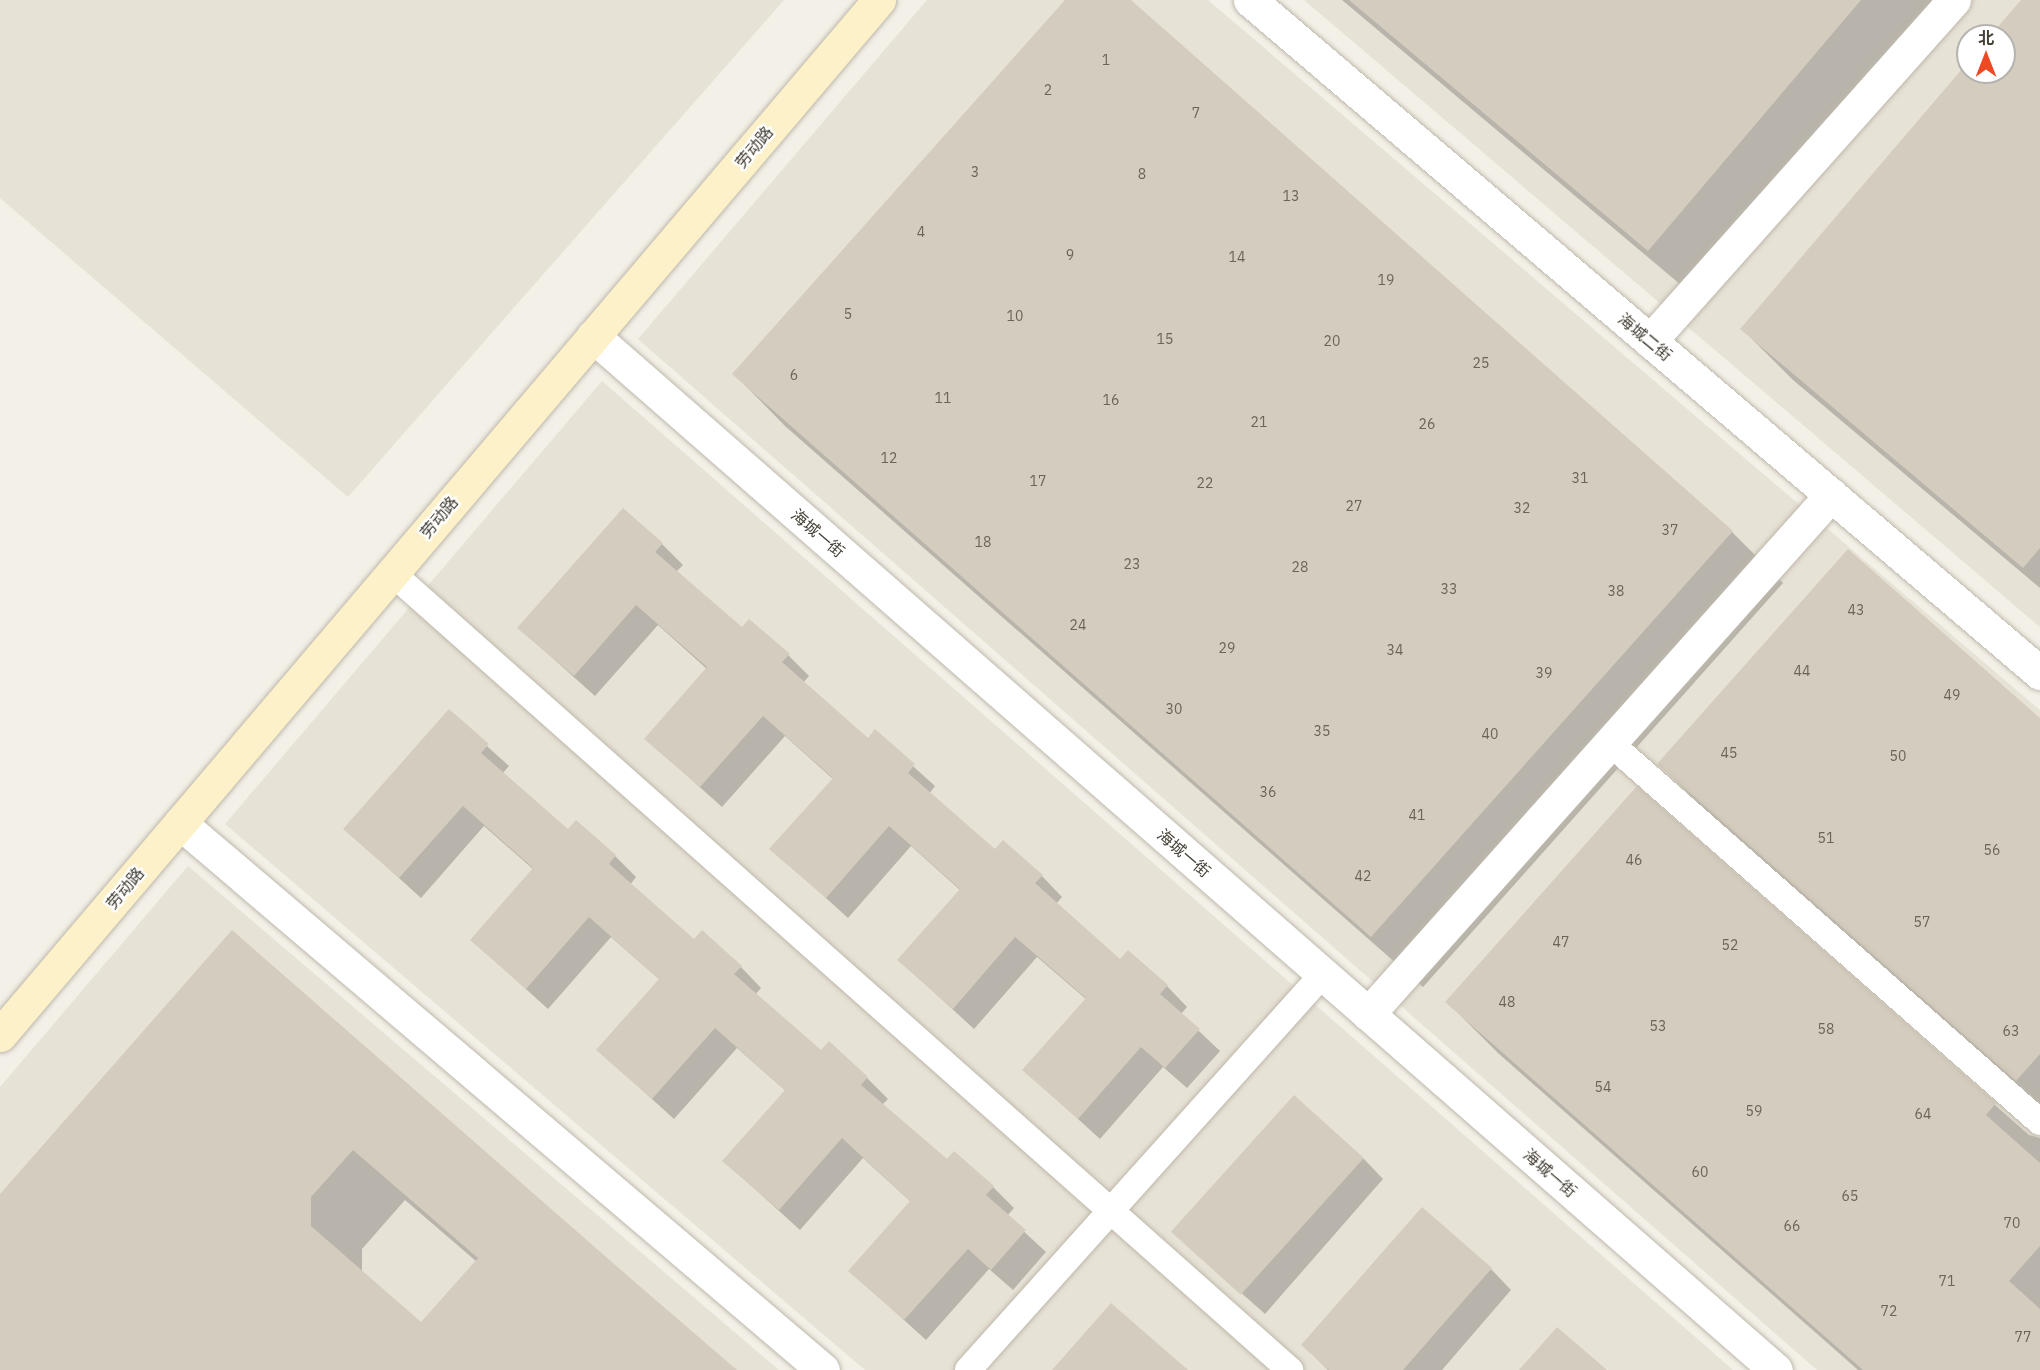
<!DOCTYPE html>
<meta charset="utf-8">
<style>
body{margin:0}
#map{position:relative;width:2040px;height:1370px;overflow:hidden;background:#f3f0e8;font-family:"IBM Plex Sans","Noto Sans SC",sans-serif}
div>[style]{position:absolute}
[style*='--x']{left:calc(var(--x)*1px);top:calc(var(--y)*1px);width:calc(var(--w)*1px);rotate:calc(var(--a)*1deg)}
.residential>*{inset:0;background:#e7e2d6}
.shadow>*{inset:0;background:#0003}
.building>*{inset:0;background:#d4ccbe;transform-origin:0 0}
.roads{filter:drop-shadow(0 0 2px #beb8ab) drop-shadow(0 0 2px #beb8ab)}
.lane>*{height:26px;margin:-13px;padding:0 13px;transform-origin:13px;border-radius:13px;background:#fff}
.street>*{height:33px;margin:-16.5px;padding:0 16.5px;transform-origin:16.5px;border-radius:16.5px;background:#fff}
.secondary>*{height:33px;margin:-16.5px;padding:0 16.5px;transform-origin:16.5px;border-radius:16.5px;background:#fcf1c9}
span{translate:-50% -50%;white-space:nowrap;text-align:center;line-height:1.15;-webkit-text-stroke:4.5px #fff;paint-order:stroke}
.number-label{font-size:14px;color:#6a6459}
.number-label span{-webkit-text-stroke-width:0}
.street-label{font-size:16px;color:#464137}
.north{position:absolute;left:1956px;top:24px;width:60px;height:60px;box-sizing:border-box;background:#fff;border:2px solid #b5b3af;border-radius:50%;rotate:0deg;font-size:16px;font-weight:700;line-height:24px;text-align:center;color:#464137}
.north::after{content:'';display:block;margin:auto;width:21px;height:27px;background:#ee4924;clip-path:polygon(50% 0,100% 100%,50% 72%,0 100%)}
</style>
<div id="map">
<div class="residential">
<i style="clip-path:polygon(0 0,784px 0,348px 497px,0 198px)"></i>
<i style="clip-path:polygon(927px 0,1208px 0,2040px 710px,2040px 1370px,1817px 1370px,638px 339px)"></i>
<i style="clip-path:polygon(evenodd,1304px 0,2040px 0,2040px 627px,1304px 0,1968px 36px,2004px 36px,2004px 72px,1968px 72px,1968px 36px)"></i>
<i style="clip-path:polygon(602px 381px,1733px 1370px,865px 1370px,225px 824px)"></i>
<i style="clip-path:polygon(188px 866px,779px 1370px,0 1370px,0 1087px)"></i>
</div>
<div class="shadow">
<i style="clip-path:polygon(1068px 0,1128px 0,1732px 532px,1783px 583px,1423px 987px,785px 426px,734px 374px)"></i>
<i style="clip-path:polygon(1342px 0,1956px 0,1700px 301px)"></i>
<i style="clip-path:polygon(2022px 0,2040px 0,2040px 588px,1793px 380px,1742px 329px,1968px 64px,1968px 72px,2004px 72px,2004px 36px,1992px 36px)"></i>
<i style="clip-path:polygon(662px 544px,683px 565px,676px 572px,742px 629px,788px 655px,809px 676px,803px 683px,868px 740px,875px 732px,935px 786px,929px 794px,995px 851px,1042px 876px,1062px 897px,1056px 904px,1120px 961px,1167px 986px,1187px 1007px,1181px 1014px,1220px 1051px,1187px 1088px,1163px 1067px,1100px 1139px,1024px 1070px,1086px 999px,1037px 957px,974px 1029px,899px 960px,960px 890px,911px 846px,848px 918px,772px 849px,833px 779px,785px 736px,722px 807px,646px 739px,707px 669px,658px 625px,595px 696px,519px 628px)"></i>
<i style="clip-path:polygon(449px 712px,509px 766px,502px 774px,568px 831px,615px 856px,636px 877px,630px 885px,694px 941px,741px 967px,761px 988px,755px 995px,821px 1052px,867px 1078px,888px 1099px,882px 1105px,947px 1162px,993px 1187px,1014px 1208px,1007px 1216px,1046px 1252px,1013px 1290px,989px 1269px,926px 1340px,850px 1271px,911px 1202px,863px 1158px,800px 1230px,724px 1161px,786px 1091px,737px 1048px,674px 1119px,598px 1050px,660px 980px,611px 937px,548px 1009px,472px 940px,534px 870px,484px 826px,421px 898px,345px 829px)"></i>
<i style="clip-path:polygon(2040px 720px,2040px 1106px,1710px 815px,1659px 764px)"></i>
<i style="clip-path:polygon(1637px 789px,2029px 1135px,2040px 1138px,2040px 1370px,1858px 1370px,1498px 1053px,1447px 1002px)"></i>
<i style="clip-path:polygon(evenodd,232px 933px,735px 1370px,0 1370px,0 1196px,232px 933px,405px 1200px,477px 1262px,422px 1324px,362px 1272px,362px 1249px,405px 1200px)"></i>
<i style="clip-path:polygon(1363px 1158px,1383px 1179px,1265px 1314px,1175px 1234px)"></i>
<i style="clip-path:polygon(1491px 1269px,1511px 1290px,1442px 1370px,1328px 1370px,1303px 1345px)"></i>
</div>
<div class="building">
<i style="clip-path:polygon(1065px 0,1131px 0,1733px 531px,1371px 937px,732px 374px)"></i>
<i style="clip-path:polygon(1349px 0,1861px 0,1648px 251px)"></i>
<i style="clip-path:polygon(2021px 0,2040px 0,2040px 548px,2023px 568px,1740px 329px,1968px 62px,1968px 72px,2004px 72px,2004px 36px,1990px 36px)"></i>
<i style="clip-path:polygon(623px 508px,663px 543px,655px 552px,742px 627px,749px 619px,790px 654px,782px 662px,868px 738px,875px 729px,915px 764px,908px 773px,995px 849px,1003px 840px,1043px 875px,1035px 883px,1120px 959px,1128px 950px,1168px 985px,1160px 994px,1200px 1029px,1165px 1068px,1141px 1047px,1078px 1119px,1022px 1070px,1086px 998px,1015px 937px,953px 1009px,897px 960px,960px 889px,889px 826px,826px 898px,769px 849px,833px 778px,763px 716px,700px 787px,644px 739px,707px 667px,636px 605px,574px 676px,517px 628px)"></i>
<i style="clip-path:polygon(1848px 549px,2040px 718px,2040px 1054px,2016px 1081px,1657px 764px)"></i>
<i style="clip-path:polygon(449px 709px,489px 744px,481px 753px,568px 829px,576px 820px,616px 855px,609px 864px,694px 939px,702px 930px,742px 966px,734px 974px,821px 1050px,829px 1041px,868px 1077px,861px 1085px,947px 1159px,954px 1151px,994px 1186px,986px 1195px,1026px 1230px,991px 1270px,968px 1249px,904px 1320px,848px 1271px,910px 1201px,842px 1138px,779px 1210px,722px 1161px,785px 1090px,715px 1028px,652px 1099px,596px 1050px,659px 979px,589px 917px,526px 989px,470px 940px,533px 868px,463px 806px,399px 878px,343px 829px)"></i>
<i style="clip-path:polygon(1637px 786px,1996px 1103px,1986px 1115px,2040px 1163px,2040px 1246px,2009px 1281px,2040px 1309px,2040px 1370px,1863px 1370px,1445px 1002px)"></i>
<i style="clip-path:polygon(evenodd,232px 930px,637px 1284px,737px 1370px,0 1370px,0 1194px,232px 930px,353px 1150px,478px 1258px,421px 1322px,311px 1226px,311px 1197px,353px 1150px)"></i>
<i style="left:1294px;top:1095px;width:94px;height:184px;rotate:42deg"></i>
<i style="clip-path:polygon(1422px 1207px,1492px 1268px,1403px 1370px,1329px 1370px,1301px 1345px)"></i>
<i style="clip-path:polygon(1111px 1303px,1188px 1370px,1052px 1370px)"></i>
<i style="clip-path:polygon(1557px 1327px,1607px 1370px,1519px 1370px)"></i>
</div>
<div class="roads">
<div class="lane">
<i style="--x:392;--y:573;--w:1201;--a:41.59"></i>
<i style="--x:1610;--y:743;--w:573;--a:41.39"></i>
<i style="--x:968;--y:1370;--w:532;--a:-48.12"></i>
</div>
<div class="street">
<i style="--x:1250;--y:0;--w:1038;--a:40.43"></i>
<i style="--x:593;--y:336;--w:1571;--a:41.16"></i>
<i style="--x:1650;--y:341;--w:457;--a:-48.3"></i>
<i style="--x:180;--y:823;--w:844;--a:40.39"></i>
<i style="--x:1368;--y:1014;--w:696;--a:-48.26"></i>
</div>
<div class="secondary">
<i style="--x:0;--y:1035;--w:1358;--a:-49.66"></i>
</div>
</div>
<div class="number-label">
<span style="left:1106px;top:60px">1</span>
<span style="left:1048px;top:90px">2</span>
<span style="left:1196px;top:113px">7</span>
<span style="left:975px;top:172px">3</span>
<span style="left:1142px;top:174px">8</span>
<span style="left:1291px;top:196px">13</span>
<span style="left:921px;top:232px">4</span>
<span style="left:1070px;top:255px">9</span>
<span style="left:1237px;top:257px">14</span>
<span style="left:1386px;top:280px">19</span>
<span style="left:848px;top:314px">5</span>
<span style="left:1015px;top:316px">10</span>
<span style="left:1165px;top:339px">15</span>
<span style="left:1332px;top:341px">20</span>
<span style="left:1481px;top:363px">25</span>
<span style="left:794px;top:375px">6</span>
<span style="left:943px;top:398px">11</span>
<span style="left:1111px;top:400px">16</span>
<span style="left:1259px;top:422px">21</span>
<span style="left:1427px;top:424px">26</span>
<span style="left:889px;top:458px">12</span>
<span style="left:1580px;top:478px">31</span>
<span style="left:1038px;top:481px">17</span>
<span style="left:1205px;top:483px">22</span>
<span style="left:1354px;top:506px">27</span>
<span style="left:1522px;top:508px">32</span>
<span style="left:1670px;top:530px">37</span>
<span style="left:983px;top:542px">18</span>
<span style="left:1132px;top:564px">23</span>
<span style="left:1300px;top:567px">28</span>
<span style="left:1449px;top:589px">33</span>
<span style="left:1616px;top:591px">38</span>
<span style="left:1856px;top:610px">43</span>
<span style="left:1078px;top:625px">24</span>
<span style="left:1227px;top:648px">29</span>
<span style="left:1395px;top:650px">34</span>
<span style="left:1802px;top:671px">44</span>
<span style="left:1544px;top:673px">39</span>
<span style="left:1952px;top:695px">49</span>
<span style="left:1174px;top:709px">30</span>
<span style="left:1322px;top:731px">35</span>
<span style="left:1490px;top:734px">40</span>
<span style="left:1729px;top:753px">45</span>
<span style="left:1898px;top:756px">50</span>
<span style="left:1268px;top:792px">36</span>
<span style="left:1417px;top:815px">41</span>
<span style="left:1826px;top:838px">51</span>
<span style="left:1992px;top:850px">56</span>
<span style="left:1634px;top:860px">46</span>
<span style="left:1363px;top:876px">42</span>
<span style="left:1922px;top:922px">57</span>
<span style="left:1561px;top:942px">47</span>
<span style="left:1730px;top:945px">52</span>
<span style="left:1507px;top:1002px">48</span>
<span style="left:1658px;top:1026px">53</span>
<span style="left:1826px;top:1029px">58</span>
<span style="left:2011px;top:1031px">63</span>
<span style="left:1603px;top:1087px">54</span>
<span style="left:1754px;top:1111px">59</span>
<span style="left:1923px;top:1114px">64</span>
<span style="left:1700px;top:1172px">60</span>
<span style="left:1850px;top:1196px">65</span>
<span style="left:2012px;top:1223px">70</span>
<span style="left:1792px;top:1226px">66</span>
<span style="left:1947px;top:1281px">71</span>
<span style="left:1889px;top:1311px">72</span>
<span style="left:2023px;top:1337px">77</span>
</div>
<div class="street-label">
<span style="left:754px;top:147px;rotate:-50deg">劳动路</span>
<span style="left:1645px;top:337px;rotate:40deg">海城二街</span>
<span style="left:439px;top:517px;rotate:-50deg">劳动路</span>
<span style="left:818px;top:533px;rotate:41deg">海城一街</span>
<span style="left:1184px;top:853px;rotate:41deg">海城一街</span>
<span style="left:125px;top:888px;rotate:-50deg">劳动路</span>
<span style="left:1550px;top:1173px;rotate:41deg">海城一街</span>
</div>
<div class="north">北</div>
</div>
